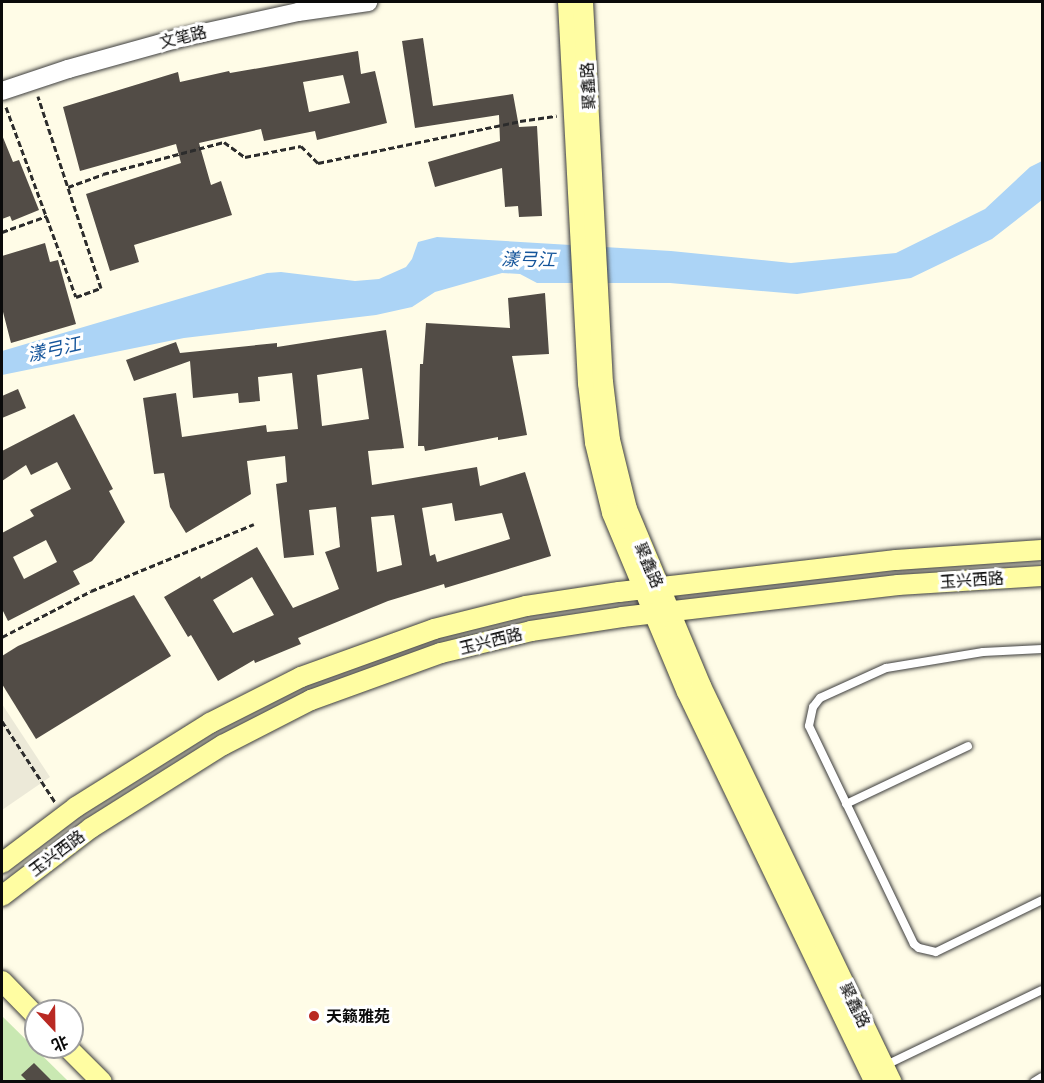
<!DOCTYPE html>
<meta charset="utf-8">
<style>
body{margin:0}
#map{position:relative;width:1044px;height:1083px;overflow:hidden;background:#fffce7;font-family:Lora,"Noto Sans SC",serif}
div>[style]{position:absolute}
[style*='--x']{left:calc(var(--x)*1px);top:calc(var(--y)*1px);width:calc(var(--w)*1px);rotate:calc(var(--a)*1deg)}
.green>*{inset:0;background:#c9e8b2}
.plaza>*{inset:0;background:#ece9d8}
.water>*{inset:0;background:#acd4f6}
.building>*{inset:0;background:#524c46}
.path>*{height:3px;margin-top:-1.5px;transform-origin:0;background:repeating-linear-gradient(90deg,#2c2c2c 0 6px,transparent 0 9px)}
.roads{filter:drop-shadow(0 0 2px #3d3d3d) drop-shadow(0 0 2px #3d3d3d)}
.service>*{height:8px;margin:-4px;padding:0 4px;transform-origin:4px;border-radius:4px;background:#fff}
.tertiary>*{height:18px;margin:-9px;padding:0 9px;transform-origin:9px;border-radius:9px;background:#fff}
.secondary>*{height:20px;margin:-10px;padding:0 10px;transform-origin:10px;border-radius:10px;background:#fffda2}
.dots>*{width:16px;height:16px;translate:-50% -50%;box-sizing:border-box;border:3px solid #fff;border-radius:50%}
span{translate:-50% -50%;white-space:nowrap;text-align:center;line-height:1.15;-webkit-text-stroke:6px #fff;paint-order:stroke}
.street-label{font-size:16px;color:#0a0a0a}
.poi-label{font-size:16px;color:#0a0a0a;font-weight:700}
.left{translate:0 -50%;text-align:left}
.water-label{font-size:18px;color:#14549a;font-style:italic}
.frame{position:absolute;inset:0;border:3px solid #0a0a0a;pointer-events:none}
.north{position:absolute;left:24px;top:999px;width:60px;height:60px;box-sizing:border-box;background:#fff;border:2px solid #9d9d9d;border-radius:50%;rotate:158deg;font-size:16px;font-weight:700;line-height:24px;text-align:center;color:#0a0a0a}
.north::after{content:'';display:block;margin:auto;width:21px;height:27px;background:#b92923;clip-path:polygon(50% 0,100% 100%,50% 72%,0 100%)}
</style>
<div id="map">
<div class="green">
<i style="clip-path:polygon(2px 1016px,68px 1081px,2px 1081px)"></i>
</div>
<div class="plaza">
<i style="clip-path:polygon(2px 704px,50px 777px,2px 810px)"></i>
</div>
<div class="water">
<i style="clip-path:polygon(1042px 161px,1042px 200px,992px 239px,911px 278px,797px 294px,670px 283px,537px 283px,520px 274px,502px 273px,435px 292px,412px 307px,376px 315px,184px 338px,2px 375px,2px 351px,267px 273px,281px 272px,355px 281px,379px 279px,406px 267px,412px 259px,418px 242px,437px 237px,671px 251px,791px 263px,896px 253px,985px 209px,1030px 167px)"></i>
</div>
<div class="building">
<i style="clip-path:polygon(423px 38px,433px 106px,513px 94px,519px 127px,537px 126px,542px 216px,519px 217px,518px 206px,505px 207px,502px 168px,435px 187px,428px 162px,500px 141px,499px 115px,415px 128px,402px 41px)"></i>
<i style="clip-path:polygon(evenodd,358px 51px,361px 74px,375px 71px,387px 123px,317px 140px,315px 131px,264px 141px,261px 129px,199px 143px,211px 185px,221px 181px,232px 215px,134px 245px,139px 262px,110px 271px,86px 194px,181px 163px,176px 144px,80px 171px,63px 107px,178px 72px,180px 82px,229px 71px,230px 73px,358px 51px,343px 75px,350px 103px,309px 112px,303px 82px,343px 75px)"></i>
<i style="clip-path:polygon(2px 135px,13px 162px,19px 160px,39px 210px,12px 221px,10px 216px,2px 219px)"></i>
<i style="clip-path:polygon(45px 243px,50px 262px,58px 260px,76px 324px,11px 343px,2px 308px,2px 256px)"></i>
<i style="clip-path:polygon(545px 293px,549px 354px,512px 356px,527px 435px,498px 440px,498px 437px,425px 451px,424px 446px,418px 446px,420px 364px,423px 364px,426px 323px,510px 328px,508px 298px)"></i>
<i style="clip-path:polygon(evenodd,386px 330px,404px 448px,368px 451px,372px 485px,477px 467px,480px 486px,525px 472px,551px 556px,445px 588px,444px 584px,388px 601px,298px 638px,301px 644px,255px 663px,254px 660px,218px 681px,191px 635px,188px 637px,164px 597px,200px 576px,201px 579px,257px 547px,293px 608px,339px 589px,325px 552px,340px 547px,336px 507px,309px 510px,314px 555px,284px 558px,276px 484px,287px 482px,285px 456px,247px 461px,251px 494px,186px 533px,170px 507px,164px 473px,154px 474px,143px 398px,176px 393px,182px 437px,266px 425px,267px 432px,298px 429px,292px 373px,258px 377px,260px 401px,239px 403px,238px 393px,193px 398px,190px 361px,134px 381px,126px 360px,176px 342px,180px 353px,277px 343px,277px 347px,386px 330px,362px 368px,369px 419px,322px 426px,317px 375px,362px 368px,386px 330px,452px 503px,455px 521px,502px 513px,510px 539px,437px 562px,435px 554px,430px 556px,422px 508px,452px 503px,386px 330px,394px 515px,402px 565px,377px 572px,371px 517px,394px 515px,386px 330px,252px 577px,274px 615px,233px 633px,213px 600px,252px 577px)"></i>
<i style="clip-path:polygon(18px 389px,26px 408px,2px 418px,2px 396px)"></i>
<i style="clip-path:polygon(evenodd,74px 414px,113px 489px,109px 491px,125px 522px,92px 561px,73px 571px,80px 584px,8px 621px,2px 609px,2px 533px,34px 516px,30px 510px,71px 489px,57px 462px,31px 475px,26px 465px,2px 481px,2px 451px,74px 414px,46px 540px,57px 562px,24px 579px,13px 557px,46px 540px)"></i>
<i style="clip-path:polygon(134px 595px,171px 656px,36px 739px,2px 684px,2px 656px,18px 646px)"></i>
<i style="clip-path:polygon(34px 1063px,53px 1082px,28px 1082px,21px 1075px)"></i>
</div>
<div class="path">
<i style="--x:6;--y:107;--w:202;--a:69.8"></i>
<i style="--x:76;--y:297;--w:27;--a:-20"></i>
<i style="--x:101;--y:288;--w:202;--a:-108.2"></i>
<i style="--x:68;--y:187;--w:37;--a:-20"></i>
<i style="--x:103;--y:174;--w:125;--a:-14.8"></i>
<i style="--x:224;--y:142;--w:26;--a:36"></i>
<i style="--x:245;--y:157;--w:57;--a:-11.1"></i>
<i style="--x:301;--y:146;--w:24;--a:45"></i>
<i style="--x:318;--y:163;--w:206;--a:-11.7"></i>
<i style="--x:520;--y:121;--w:37;--a:-8"></i>
<i style="--x:2;--y:232;--w:48;--a:-19.6"></i>
<i style="--x:2;--y:637;--w:100;--a:-27.3"></i>
<i style="--x:91;--y:591;--w:176;--a:-22.3"></i>
<i style="--x:2;--y:721;--w:97;--a:56.8"></i>
</div>
<div class="roads">
<div class="service">
<i style="--x:1042;--y:649;--w:59;--a:177.1"></i>
<i style="--x:983;--y:652;--w:98;--a:170.6"></i>
<i style="--x:886;--y:668;--w:72;--a:155.6"></i>
<i style="--x:820;--y:698;--w:11;--a:128"></i>
<i style="--x:813;--y:707;--w:19;--a:102"></i>
<i style="--x:809;--y:726;--w:242;--a:64.3"></i>
<i style="--x:914;--y:944;--w:6;--a:39"></i>
<i style="--x:919;--y:948;--w:17;--a:13"></i>
<i style="--x:936;--y:952;--w:118;--a:-26.1"></i>
<i style="--x:846;--y:804;--w:135;--a:-25.4"></i>
<i style="--x:884;--y:1066;--w:175;--a:-25.7"></i>
<i style="--x:1034;--y:1082;--w:9;--a:-32"></i>
</div>
<div class="tertiary">
<i style="--x:2;--y:91;--w:70;--a:-18.4"></i>
<i style="--x:68;--y:69;--w:116;--a:-15.5"></i>
<i style="--x:180;--y:38;--w:121;--a:-12.4"></i>
<i style="--x:298;--y:12;--w:71;--a:-8.1"></i>
</div>
<div class="secondary">
<i style="--x:568;--y:2;--w:382;--a:87"></i>
<i style="--x:588;--y:383;--w:60;--a:83.3"></i>
<i style="--x:595;--y:443;--w:72;--a:76.3"></i>
<i style="--x:612;--y:513;--w:194;--a:67.3"></i>
<i style="--x:687;--y:692;--w:433;--a:64.3"></i>
<i style="--x:583;--y:2;--w:381;--a:87"></i>
<i style="--x:603;--y:382;--w:58;--a:83.1"></i>
<i style="--x:610;--y:440;--w:71;--a:76.2"></i>
<i style="--x:627;--y:509;--w:192;--a:67.3"></i>
<i style="--x:701;--y:686;--w:440;--a:64.3"></i>
<i style="--x:2;--y:863;--w:93;--a:-37.1"></i>
<i style="--x:76;--y:807;--w:158;--a:-32.1"></i>
<i style="--x:210;--y:723;--w:102;--a:-26.8"></i>
<i style="--x:301;--y:677;--w:141;--a:-19.8"></i>
<i style="--x:434;--y:629;--w:95;--a:-14"></i>
<i style="--x:526;--y:606;--w:94;--a:-8.6"></i>
<i style="--x:619;--y:592;--w:279;--a:-6.6"></i>
<i style="--x:896;--y:560;--w:146;--a:-3.9"></i>
<i style="--x:2;--y:896;--w:112;--a:-37.4"></i>
<i style="--x:91;--y:828;--w:156;--a:-32.2"></i>
<i style="--x:223;--y:745;--w:99;--a:-27.1"></i>
<i style="--x:311;--y:700;--w:138;--a:-19.9"></i>
<i style="--x:441;--y:653;--w:93;--a:-13.7"></i>
<i style="--x:531;--y:631;--w:92;--a:-8.7"></i>
<i style="--x:622;--y:617;--w:278;--a:-6.6"></i>
<i style="--x:898;--y:585;--w:144;--a:-3.6"></i>
<i style="--x:2;--y:981;--w:49;--a:45.8"></i>
<i style="--x:67;--y:1047;--w:49;--a:45"></i>
</div>
</div>
<div class="dots">
<i style="left:314px;top:1016px;background:#b92923"></i>
</div>
<div class="street-label">
<span style="left:183px;top:37px;rotate:-14deg">文笔路</span>
<span style="left:588px;top:86px;rotate:-93deg">聚鑫路</span>
<span style="left:649px;top:565px;rotate:67deg">聚鑫路</span>
<span style="left:972px;top:580px;rotate:-4deg">玉兴西路</span>
<span style="left:491px;top:641px;rotate:-14deg">玉兴西路</span>
<span style="left:57px;top:853px;rotate:-37deg">玉兴西路</span>
<span style="left:855px;top:1005px;rotate:64deg">聚鑫路</span>
</div>
<div class="poi-label">
<span class="left" style="left:326px;top:1016px">天籁雅苑</span>
</div>
<div class="water-label">
<span style="left:528px;top:260px;rotate:1deg">漾弓江</span>
<span style="left:54px;top:350px;rotate:-13deg">漾弓江</span>
</div>
<div class="frame"></div>
<div class="north">北</div>
</div>
